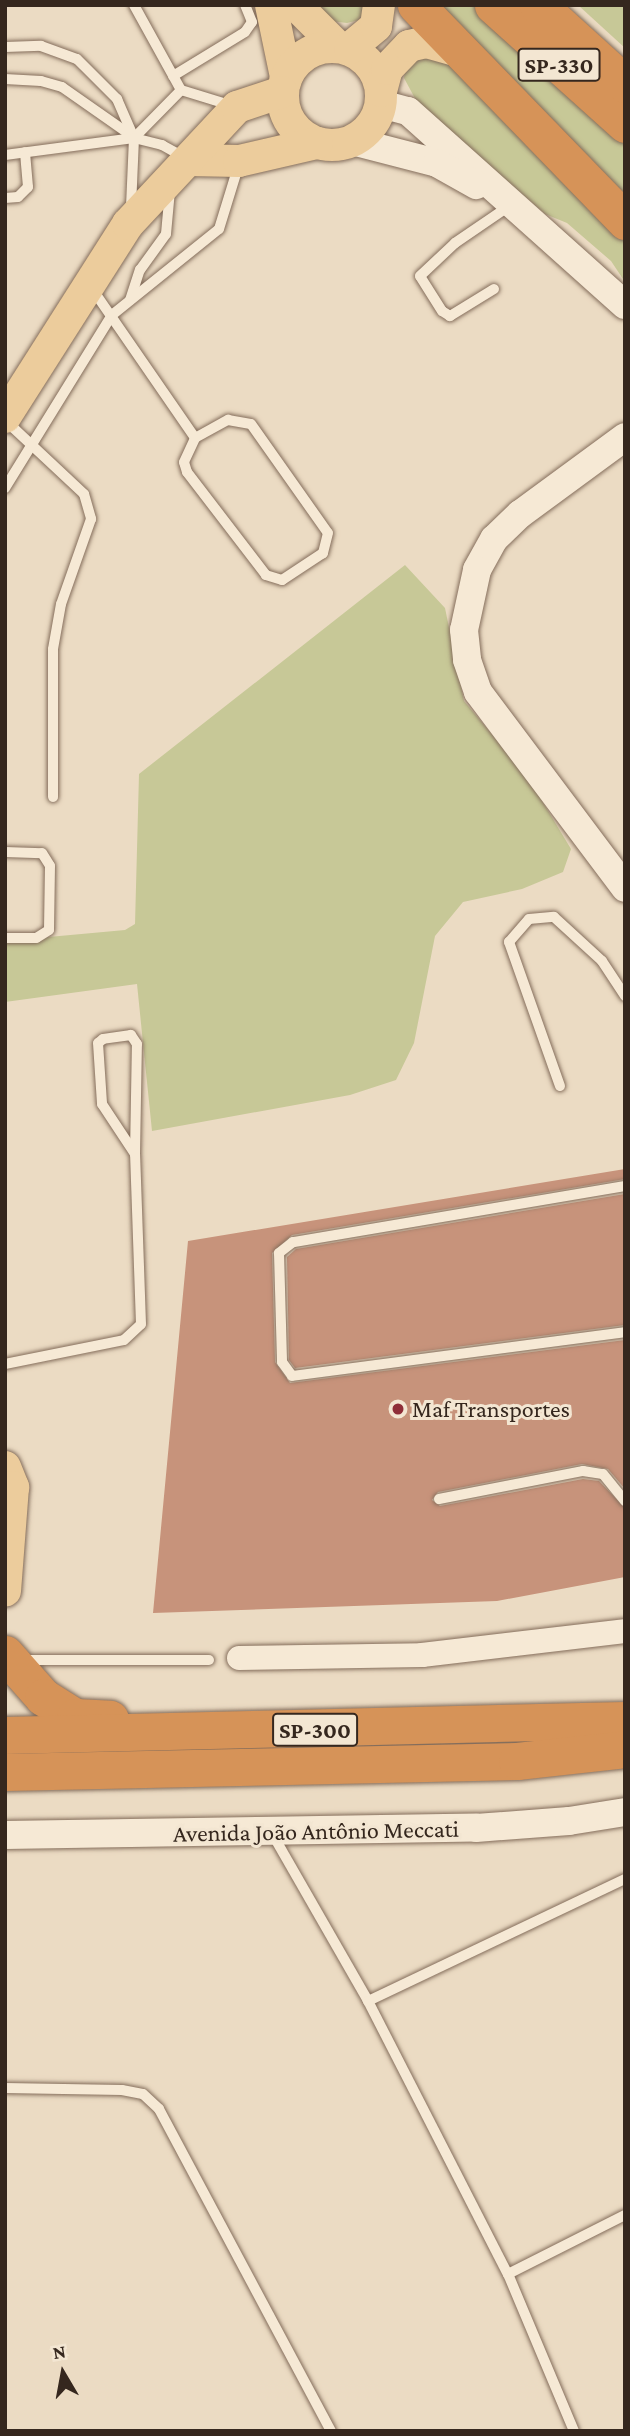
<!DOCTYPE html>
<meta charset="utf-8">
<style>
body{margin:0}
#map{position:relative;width:630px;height:2436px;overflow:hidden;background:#ebdbc3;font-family:"Crimson Pro",serif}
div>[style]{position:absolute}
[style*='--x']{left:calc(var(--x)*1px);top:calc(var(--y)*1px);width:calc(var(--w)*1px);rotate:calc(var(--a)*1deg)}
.green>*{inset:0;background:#c7c897}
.building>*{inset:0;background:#c7937b}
.roads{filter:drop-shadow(0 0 2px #846d5b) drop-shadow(0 0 2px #846d5b)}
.service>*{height:10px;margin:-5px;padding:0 5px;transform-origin:5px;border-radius:5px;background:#f6e9d5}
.tertiary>*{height:24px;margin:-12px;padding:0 12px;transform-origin:12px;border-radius:12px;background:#f6e9d5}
.secondary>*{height:28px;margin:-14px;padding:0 14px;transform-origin:14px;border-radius:14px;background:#f6e9d5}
.primary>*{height:32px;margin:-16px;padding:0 16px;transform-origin:16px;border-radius:16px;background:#eccc9c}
.primary>.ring{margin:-16px;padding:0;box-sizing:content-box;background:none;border:32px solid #eccc9c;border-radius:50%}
.motorway>*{height:37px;margin:-18.5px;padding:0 18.5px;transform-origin:18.5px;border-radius:18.5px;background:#d69358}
.dots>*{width:19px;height:19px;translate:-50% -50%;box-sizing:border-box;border:4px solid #f3e6d2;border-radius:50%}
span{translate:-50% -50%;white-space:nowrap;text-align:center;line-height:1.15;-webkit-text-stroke:6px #f3e6d2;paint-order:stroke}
.shield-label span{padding:2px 5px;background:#f3e6d2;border:2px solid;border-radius:5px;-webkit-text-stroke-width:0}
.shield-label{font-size:23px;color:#35271e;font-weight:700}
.poi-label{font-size:24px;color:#35271e}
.left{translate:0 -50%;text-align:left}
.street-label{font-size:24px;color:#35271e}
.frame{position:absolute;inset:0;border:7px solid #35271e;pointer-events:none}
.north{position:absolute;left:28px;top:2338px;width:70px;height:70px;-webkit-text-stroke:5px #f3e6d2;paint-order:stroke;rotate:350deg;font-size:19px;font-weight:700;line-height:28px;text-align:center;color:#35271e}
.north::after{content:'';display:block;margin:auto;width:24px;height:32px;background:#35271e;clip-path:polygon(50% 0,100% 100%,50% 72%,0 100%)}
</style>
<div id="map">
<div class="green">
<i style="clip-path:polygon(311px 5px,366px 5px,359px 20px,347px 23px,331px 21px)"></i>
<i style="clip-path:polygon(429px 5px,473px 5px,625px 143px,625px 197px)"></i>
<i style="clip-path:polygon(578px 5px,625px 5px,625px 48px)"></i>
<i style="clip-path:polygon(442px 55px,625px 232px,625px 282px,611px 261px,567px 223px,545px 214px,418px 104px,404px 78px,407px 56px)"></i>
<i style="clip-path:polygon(405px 565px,445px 608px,464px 701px,527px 776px,571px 849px,563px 872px,522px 889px,463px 902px,435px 936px,414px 1043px,396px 1080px,350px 1095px,152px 1131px,137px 984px,5px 1002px,5px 941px,125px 930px,135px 924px,139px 774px)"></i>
</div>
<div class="building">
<i style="clip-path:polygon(625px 1169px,625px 1179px,292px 1235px,272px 1253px,275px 1362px,290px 1383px,625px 1340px,625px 1489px,608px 1469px,582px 1464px,438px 1492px,432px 1500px,440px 1506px,583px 1479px,599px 1481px,625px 1508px,625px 1577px,497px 1601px,153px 1613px,188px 1241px)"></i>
<i style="clip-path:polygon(625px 1194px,625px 1325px,295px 1368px,289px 1360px,287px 1257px,296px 1249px)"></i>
</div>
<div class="roads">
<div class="service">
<i style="--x:134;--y:5;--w:97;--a:61.1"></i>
<i style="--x:181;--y:90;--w:51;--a:17"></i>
<i style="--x:5;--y:47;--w:36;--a:-2"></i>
<i style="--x:41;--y:46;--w:38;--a:20"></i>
<i style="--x:77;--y:59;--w:57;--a:45"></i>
<i style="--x:117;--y:99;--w:43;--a:66.4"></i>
<i style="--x:134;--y:138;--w:29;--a:14"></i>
<i style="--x:162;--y:145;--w:26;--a:29"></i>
<i style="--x:173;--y:76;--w:84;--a:-31.4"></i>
<i style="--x:245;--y:32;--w:12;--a:-55"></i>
<i style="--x:252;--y:22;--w:18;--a:-112"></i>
<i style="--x:5;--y:79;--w:36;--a:3"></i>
<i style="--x:41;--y:81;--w:22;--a:16"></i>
<i style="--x:62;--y:87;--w:85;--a:35"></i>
<i style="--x:5;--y:155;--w:130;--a:-7.5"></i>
<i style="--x:134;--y:138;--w:67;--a:-45.6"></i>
<i style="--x:5;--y:198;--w:13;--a:-4"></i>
<i style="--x:18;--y:197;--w:14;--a:-45"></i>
<i style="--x:28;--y:187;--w:35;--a:-95"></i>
<i style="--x:131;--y:207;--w:69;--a:-87.5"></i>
<i style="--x:494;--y:289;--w:52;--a:148.5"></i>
<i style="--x:450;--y:316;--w:9;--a:-148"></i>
<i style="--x:442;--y:311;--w:41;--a:-122.2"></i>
<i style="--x:420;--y:276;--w:48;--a:-43.3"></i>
<i style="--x:455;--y:243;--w:65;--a:-34.4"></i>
<i style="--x:93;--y:290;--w:180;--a:55.4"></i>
<i style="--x:130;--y:300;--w:32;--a:-72"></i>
<i style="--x:140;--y:270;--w:44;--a:-54.2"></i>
<i style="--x:166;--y:234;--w:44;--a:-84.8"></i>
<i style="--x:228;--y:420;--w:23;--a:10"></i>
<i style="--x:251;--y:424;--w:133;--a:54.8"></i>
<i style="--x:328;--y:533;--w:21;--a:104"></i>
<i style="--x:323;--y:553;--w:49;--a:146.6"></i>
<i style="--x:282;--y:580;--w:17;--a:-163"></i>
<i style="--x:266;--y:575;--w:130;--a:-127.5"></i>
<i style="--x:187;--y:472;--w:10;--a:-107"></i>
<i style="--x:184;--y:462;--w:26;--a:-65"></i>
<i style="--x:195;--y:438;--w:38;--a:-29"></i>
<i style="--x:6;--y:421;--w:107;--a:43.1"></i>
<i style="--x:84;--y:494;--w:26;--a:74"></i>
<i style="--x:91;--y:519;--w:90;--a:109.4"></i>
<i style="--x:61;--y:604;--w:46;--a:100.1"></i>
<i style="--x:53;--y:649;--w:148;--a:90"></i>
<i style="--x:5;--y:488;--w:203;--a:-58.3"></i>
<i style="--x:112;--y:315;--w:137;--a:-38.8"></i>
<i style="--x:219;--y:229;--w:68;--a:-72.9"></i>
<i style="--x:5;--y:852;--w:37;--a:2"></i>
<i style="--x:42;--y:853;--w:15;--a:58"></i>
<i style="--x:50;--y:866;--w:64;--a:90.9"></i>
<i style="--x:49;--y:930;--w:15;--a:148"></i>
<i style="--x:36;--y:938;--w:31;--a:180"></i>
<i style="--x:560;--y:1086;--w:153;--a:-109.5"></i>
<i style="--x:509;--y:942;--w:30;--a:-49"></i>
<i style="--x:529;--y:919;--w:25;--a:-5"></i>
<i style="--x:554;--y:917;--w:65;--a:42.5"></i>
<i style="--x:602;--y:961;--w:42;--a:56.7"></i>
<i style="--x:625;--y:1186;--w:337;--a:170.4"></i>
<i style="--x:293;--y:1242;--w:18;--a:142"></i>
<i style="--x:279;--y:1253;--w:109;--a:88.4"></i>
<i style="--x:282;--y:1362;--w:17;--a:54"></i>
<i style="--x:292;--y:1376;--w:336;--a:-7.5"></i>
<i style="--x:5;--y:1364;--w:121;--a:-11.4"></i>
<i style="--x:124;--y:1340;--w:23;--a:-43"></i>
<i style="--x:141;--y:1324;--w:170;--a:-92"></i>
<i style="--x:135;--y:1154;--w:110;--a:-89"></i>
<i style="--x:137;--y:1044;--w:11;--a:-124"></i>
<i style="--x:131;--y:1035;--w:28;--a:172"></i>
<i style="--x:103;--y:1039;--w:6;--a:141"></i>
<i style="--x:98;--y:1043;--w:61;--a:86.2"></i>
<i style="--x:102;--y:1104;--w:60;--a:56.6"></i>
<i style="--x:439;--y:1499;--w:147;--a:-11"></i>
<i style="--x:583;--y:1471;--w:20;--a:9"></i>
<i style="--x:603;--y:1474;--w:35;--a:51"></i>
<i style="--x:24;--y:1660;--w:185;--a:0"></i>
<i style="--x:273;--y:1835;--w:191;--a:60.2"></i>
<i style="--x:368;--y:2001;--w:307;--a:62.9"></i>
<i style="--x:508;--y:2274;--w:170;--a:67.2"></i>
<i style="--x:368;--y:2001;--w:284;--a:-25.4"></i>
<i style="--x:5;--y:2088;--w:117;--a:1"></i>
<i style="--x:122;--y:2090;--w:21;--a:11"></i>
<i style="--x:143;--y:2094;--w:22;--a:43"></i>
<i style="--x:159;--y:2109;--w:365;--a:61.9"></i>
<i style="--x:508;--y:2274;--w:131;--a:-26.8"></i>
</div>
<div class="tertiary">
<i style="--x:239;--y:1658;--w:183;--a:-0.9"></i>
<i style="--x:422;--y:1655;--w:204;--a:-6.7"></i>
</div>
<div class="secondary">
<i style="--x:381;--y:104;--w:28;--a:15"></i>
<i style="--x:408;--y:111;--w:291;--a:41.8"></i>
<i style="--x:352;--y:141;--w:88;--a:14.5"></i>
<i style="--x:437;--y:163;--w:45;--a:29.4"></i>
<i style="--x:625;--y:437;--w:130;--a:143.7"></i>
<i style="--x:520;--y:514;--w:36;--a:136"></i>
<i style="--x:494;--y:539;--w:35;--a:119"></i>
<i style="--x:477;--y:570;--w:61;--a:102.2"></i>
<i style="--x:464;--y:630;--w:30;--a:84"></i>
<i style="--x:467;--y:660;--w:34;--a:71"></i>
<i style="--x:478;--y:692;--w:245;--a:53.1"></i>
<i style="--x:5;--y:1835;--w:471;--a:-0.9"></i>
<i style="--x:476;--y:1828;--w:93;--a:-4.3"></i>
<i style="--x:569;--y:1821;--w:57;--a:-9.1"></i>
</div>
<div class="primary">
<i style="--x:271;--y:5;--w:74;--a:78.2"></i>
<i style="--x:296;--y:5;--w:59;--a:45"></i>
<i class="ring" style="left:283px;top:47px;width:66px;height:66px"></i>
<i style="--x:350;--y:48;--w:34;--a:-40"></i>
<i style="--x:376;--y:26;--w:21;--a:-82"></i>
<i style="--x:381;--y:91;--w:23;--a:-75"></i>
<i style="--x:387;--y:69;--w:32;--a:-46"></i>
<i style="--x:409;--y:46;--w:18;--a:-13"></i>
<i style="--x:427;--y:42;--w:36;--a:16"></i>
<i style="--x:189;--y:160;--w:50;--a:1.1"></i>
<i style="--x:239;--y:161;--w:80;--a:-13"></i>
<i style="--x:5;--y:417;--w:229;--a:-57.5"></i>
<i style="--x:128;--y:224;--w:160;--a:-47"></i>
<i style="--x:237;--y:107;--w:47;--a:-18.4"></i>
<i style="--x:5;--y:1467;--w:22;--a:68"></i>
<i style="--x:13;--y:1487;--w:104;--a:94.4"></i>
</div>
<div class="motorway">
<i style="--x:416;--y:5;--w:301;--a:45.9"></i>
<i style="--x:493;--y:5;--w:178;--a:42"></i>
<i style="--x:538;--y:5;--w:118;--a:42.2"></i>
<i style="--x:5;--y:1654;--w:57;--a:48.5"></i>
<i style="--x:43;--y:1697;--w:38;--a:32"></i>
<i style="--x:75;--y:1717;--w:35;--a:3"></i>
<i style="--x:5;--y:1735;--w:620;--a:-1.39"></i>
<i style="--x:5;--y:1772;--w:512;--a:-1.23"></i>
<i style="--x:517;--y:1761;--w:109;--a:-6.3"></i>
</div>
</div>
<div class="dots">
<i style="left:398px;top:1409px;background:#8f2e38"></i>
</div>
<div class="shield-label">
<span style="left:559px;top:65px">SP-330</span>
<span style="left:315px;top:1730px">SP-300</span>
</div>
<div class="poi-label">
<span class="left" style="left:412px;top:1409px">Maf Transportes</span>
</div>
<div class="street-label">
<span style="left:316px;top:1831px;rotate:-1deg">Avenida João Antônio Meccati</span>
</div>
<div class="frame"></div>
<div class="north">N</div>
</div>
